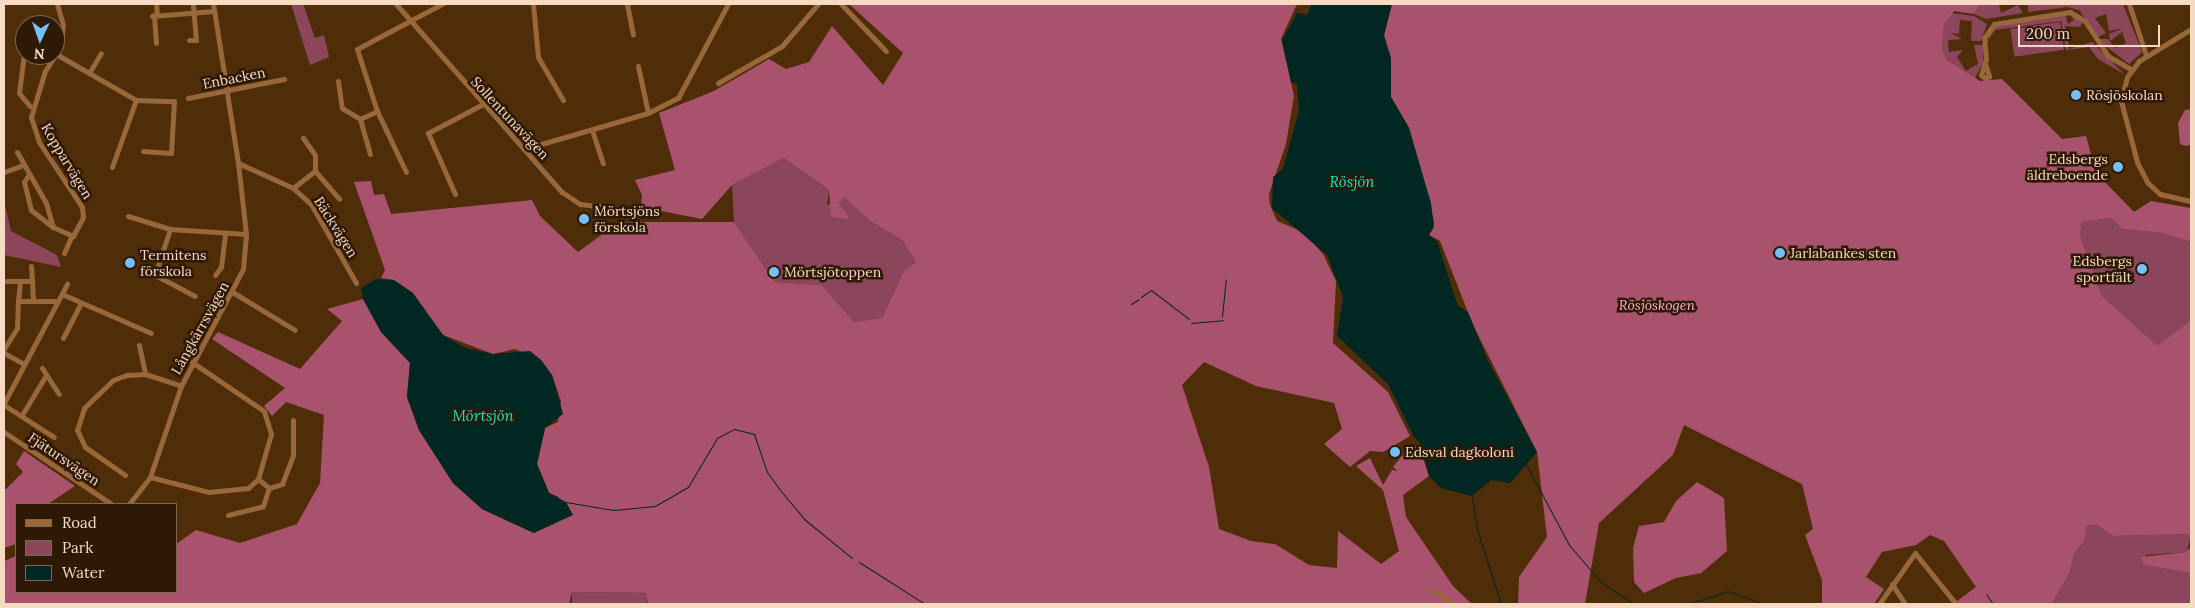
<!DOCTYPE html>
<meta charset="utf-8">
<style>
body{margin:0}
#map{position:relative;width:2195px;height:608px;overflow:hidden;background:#502d09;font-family:Lora,serif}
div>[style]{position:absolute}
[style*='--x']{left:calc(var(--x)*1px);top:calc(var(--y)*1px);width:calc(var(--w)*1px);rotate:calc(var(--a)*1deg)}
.green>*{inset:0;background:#8c465c;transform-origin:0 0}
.forest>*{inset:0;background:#a8526d}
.water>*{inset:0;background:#002722}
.stream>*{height:1px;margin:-0.5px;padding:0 0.5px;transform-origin:0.5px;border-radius:0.5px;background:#002722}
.street>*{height:5px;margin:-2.5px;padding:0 2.5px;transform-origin:2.5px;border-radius:2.5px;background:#98673a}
.dots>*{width:14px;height:14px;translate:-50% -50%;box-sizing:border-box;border:2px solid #2d1906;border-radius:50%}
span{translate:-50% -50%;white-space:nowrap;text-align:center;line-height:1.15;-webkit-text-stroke:5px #2d1906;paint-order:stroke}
.street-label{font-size:14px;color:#f6dac3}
.poi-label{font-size:14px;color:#f6dac3}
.left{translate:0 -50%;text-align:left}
.right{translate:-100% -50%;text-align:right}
.park-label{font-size:14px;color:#f9b0c4;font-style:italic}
.water-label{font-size:15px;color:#09e4cc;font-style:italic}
.frame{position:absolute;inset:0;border:5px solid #f6dac3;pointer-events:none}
.legend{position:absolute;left:15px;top:503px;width:162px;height:90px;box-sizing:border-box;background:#2d1906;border:1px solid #7d6652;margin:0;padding:6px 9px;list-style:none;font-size:15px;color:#f6dac3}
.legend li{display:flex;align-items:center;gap:10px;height:25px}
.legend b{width:25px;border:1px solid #7d6652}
.north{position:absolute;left:15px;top:15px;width:50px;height:50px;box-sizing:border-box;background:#2d1906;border:1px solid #7d6652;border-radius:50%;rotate:183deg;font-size:14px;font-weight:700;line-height:20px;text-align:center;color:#f6dac3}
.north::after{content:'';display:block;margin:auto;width:18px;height:22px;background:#75c0f6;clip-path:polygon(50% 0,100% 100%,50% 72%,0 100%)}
.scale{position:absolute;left:2018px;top:25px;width:142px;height:22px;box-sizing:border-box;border:2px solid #f6dac3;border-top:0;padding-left:6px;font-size:15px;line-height:18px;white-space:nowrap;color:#f6dac3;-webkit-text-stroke:4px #2d1906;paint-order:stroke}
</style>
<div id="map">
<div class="green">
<i style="clip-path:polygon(291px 4px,303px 4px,315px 38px,324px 35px,329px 57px,310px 65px)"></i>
<i style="clip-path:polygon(1980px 4px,1999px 4px,2001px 13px,2018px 5px,2023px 13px,1986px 19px,1974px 14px)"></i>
<i style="clip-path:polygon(2028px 4px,2123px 4px,2142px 52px,2129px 64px,2103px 44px,2099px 39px,2108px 39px,2115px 48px,2126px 43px,2122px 32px,2110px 41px,2109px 34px,2124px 28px,2109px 31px,2106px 14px,2095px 18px,2106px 33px,2098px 37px,2079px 10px,2067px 7px,2028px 12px)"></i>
<i style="clip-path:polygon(1952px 13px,1974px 16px,1987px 24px,1981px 41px,1971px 41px,1972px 21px,1960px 20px,1959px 34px,1951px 33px,1962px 39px,1948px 40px,1949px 52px,1963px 50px,1957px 57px,1966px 71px,1978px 64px,1974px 45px,1983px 45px,1983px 63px,1975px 78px,1947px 60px,1942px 50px,1944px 25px)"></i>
<i style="clip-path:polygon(2065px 14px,2068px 24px,2074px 20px,2070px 14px,2083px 22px,2080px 27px,2065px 26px,2069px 49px,2092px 42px,2124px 74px,2098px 59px,2089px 47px,2066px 50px,2061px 21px,1995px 30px,1986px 44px,1994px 26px)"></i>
<i style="left:2060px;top:22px;width:28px;height:50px;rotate:82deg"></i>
<i style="clip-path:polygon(784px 158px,829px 190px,827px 205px,845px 198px,870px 221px,902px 240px,916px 262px,904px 271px,882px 318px,854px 322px,822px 285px,775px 282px,734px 222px,732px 185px)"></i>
<i style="clip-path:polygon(4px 200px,11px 231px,57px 255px,61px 267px,4px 255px)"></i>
<i style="clip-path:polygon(2111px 218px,2122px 229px,2163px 233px,2191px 242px,2191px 320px,2157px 347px,2102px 296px,2080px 235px,2082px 222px)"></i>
<i style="clip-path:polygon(2097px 525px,2113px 536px,2191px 534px,2187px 552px,2146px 555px,2144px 565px,2191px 573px,2191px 604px,2052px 604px,2070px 572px,2074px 553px,2085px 541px,2086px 526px)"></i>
<i style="left:572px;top:592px;width:75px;height:12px;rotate:1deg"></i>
</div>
<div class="forest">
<i style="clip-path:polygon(849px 4px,1297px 4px,1281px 39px,1294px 96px,1286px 144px,1269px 194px,1270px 205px,1277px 221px,1303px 232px,1323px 254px,1336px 281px,1333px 343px,1388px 392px,1410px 436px,1383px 452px,1370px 451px,1350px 467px,1324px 444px,1342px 429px,1334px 403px,1256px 386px,1204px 362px,1182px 385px,1209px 467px,1219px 529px,1251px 541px,1275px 544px,1309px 565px,1337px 568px,1338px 531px,1381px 564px,1399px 551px,1383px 490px,1356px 466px,1370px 458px,1383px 485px,1392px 470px,1398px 471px,1393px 467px,1409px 447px,1419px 447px,1429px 476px,1403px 495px,1406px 517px,1453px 586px,1472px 604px,648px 604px,646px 593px,572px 592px,569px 604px,4px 604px,4px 561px,16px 556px,16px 592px,176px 592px,176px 544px,196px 530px,240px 543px,297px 524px,320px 483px,324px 415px,286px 402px,272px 416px,264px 406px,285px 388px,212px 339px,218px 332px,300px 369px,342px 321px,327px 309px,363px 299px,381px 332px,410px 363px,407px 397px,419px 430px,453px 483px,482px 509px,534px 533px,559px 497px,549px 493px,537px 464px,545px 428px,558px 422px,561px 401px,552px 375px,541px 360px,515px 349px,493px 354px,443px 335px,394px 280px,381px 278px,385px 270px,354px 182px,371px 181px,374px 195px,384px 194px,391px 214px,532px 200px,540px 216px,578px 252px,619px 222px,734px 222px,775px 282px,822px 285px,854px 322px,882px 318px,904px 271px,916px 262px,902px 240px,870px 221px,845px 198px,838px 202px,850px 219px,831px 217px,829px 190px,784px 158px,732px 185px,702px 219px,641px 207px,642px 195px,635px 180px,675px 170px,659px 113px,714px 91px,769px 59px,786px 69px,809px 62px,832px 26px,883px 85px,903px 53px)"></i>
<i style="clip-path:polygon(1392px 4px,1980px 4px,1974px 14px,1954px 11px,1944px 25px,1942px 49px,1947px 60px,1980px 81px,2002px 79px,2062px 139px,2086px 136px,2096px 173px,2134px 212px,2151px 201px,2191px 208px,2191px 242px,2163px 233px,2122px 229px,2111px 218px,2082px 222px,2080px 235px,2102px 296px,2157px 346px,2191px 320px,2191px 534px,2113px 536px,2097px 525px,2086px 526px,2085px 541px,2074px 553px,2070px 572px,2052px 604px,1959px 604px,1957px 601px,1976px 587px,1944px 541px,1930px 535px,1916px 545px,1882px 552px,1866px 577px,1884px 589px,1874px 604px,1822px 604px,1822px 580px,1805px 535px,1813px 529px,1802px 484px,1684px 425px,1673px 455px,1599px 523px,1585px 604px,1518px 604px,1519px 577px,1547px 537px,1537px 452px,1473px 325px,1440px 241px,1429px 235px,1434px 222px,1409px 128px,1391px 97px,1384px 35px)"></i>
<i style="clip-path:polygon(2191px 109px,2191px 145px,2185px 146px,2180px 144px,2178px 123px,2185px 110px)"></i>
<i style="clip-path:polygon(24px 451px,75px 486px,48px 504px,16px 504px,16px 544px,4px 548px,4px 491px,23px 472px,16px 464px)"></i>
<i style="clip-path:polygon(1697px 482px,1724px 498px,1727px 551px,1701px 573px,1676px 578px,1644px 593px,1634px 582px,1633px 548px,1639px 526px,1664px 522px,1676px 501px)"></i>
<i style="clip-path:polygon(2191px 547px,2191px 573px,2144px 565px,2141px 557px,2186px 552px)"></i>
</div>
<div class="water">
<i style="clip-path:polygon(1312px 4px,1392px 4px,1384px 35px,1391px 58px,1391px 97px,1409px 128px,1431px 203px,1434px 227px,1429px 235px,1437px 241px,1458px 306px,1468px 312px,1487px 359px,1537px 452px,1510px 483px,1491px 480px,1472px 496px,1441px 488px,1429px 476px,1421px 444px,1414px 437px,1388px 384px,1337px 336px,1343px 297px,1327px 255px,1272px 208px,1273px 177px,1283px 169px,1299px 110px,1297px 84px,1291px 82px,1282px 40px,1297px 13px,1307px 15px)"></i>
<i style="clip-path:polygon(376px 279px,394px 280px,413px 293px,443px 335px,466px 348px,493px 354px,530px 351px,541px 360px,552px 375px,563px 414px,545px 428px,537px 464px,549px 493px,566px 502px,573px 515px,534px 533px,482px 509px,453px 483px,419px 430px,407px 397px,410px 363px,381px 332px,363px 299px,361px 288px)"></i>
</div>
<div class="stream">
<i style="--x:1141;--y:297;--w:12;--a:-35"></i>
<i style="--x:1151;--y:290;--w:48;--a:37.3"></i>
<i style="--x:1131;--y:304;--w:9;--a:-32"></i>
<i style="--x:1222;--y:316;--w:37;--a:-84"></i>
<i style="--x:1191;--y:323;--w:32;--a:-5"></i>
<i style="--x:1526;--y:464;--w:92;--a:62"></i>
<i style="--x:1569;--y:545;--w:49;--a:49.1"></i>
<i style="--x:1601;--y:582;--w:40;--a:34"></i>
<i style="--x:1472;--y:496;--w:33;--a:81"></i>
<i style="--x:1477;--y:529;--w:79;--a:72.3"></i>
<i style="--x:566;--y:502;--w:48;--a:9.7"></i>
<i style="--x:613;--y:510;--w:42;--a:-5.4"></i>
<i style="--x:655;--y:506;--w:38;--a:-30"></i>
<i style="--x:688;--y:487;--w:57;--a:-59.4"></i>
<i style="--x:717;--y:438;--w:19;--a:-28"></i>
<i style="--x:734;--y:429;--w:21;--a:14"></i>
<i style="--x:754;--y:434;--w:40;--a:71.1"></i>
<i style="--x:767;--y:472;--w:22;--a:54"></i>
<i style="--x:780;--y:490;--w:38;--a:50"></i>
<i style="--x:804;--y:519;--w:62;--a:39.1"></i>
<i style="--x:859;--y:562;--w:78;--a:32.5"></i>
<i style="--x:1986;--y:594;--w:12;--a:55"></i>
<i style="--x:1688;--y:604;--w:42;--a:-18"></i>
<i style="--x:1728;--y:591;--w:37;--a:20"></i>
</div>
<div class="street">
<i style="--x:156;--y:4;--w:11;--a:85"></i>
<i style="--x:396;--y:4;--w:251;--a:48.6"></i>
<i style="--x:562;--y:192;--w:22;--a:34"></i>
<i style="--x:580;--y:204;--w:51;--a:6.7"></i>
<i style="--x:533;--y:4;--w:53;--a:84.6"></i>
<i style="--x:538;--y:57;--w:50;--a:59.8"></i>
<i style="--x:627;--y:4;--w:31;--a:79"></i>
<i style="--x:841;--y:4;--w:65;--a:46.2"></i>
<i style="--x:2129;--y:4;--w:54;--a:71.6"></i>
<i style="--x:154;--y:15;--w:28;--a:86"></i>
<i style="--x:152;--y:16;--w:62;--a:-4.6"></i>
<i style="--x:2191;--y:29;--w:61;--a:148.4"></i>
<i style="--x:2139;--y:61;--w:20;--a:127"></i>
<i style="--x:2127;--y:77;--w:25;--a:104"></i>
<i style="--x:2121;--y:101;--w:63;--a:75.3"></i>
<i style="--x:2137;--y:162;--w:22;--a:63"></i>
<i style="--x:2147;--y:182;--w:18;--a:43"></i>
<i style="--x:2160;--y:194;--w:32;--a:13"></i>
<i style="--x:189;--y:40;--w:7;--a:0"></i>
<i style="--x:196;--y:40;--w:36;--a:-95"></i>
<i style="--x:25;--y:46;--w:47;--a:97.3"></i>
<i style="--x:19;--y:93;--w:17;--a:50"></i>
<i style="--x:56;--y:54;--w:92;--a:29.9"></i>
<i style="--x:136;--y:100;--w:38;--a:2"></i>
<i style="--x:174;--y:101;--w:52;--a:93.3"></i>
<i style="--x:171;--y:153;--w:28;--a:-176"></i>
<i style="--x:1985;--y:63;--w:14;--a:73"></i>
<i style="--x:1989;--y:76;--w:4;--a:153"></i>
<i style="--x:1985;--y:78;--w:5;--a:-143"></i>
<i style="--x:1981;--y:75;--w:17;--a:-73"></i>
<i style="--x:1986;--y:59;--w:21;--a:-95"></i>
<i style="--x:1984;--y:38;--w:17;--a:-54"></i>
<i style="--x:1994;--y:24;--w:77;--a:-9"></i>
<i style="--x:2070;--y:12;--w:17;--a:31"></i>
<i style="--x:2085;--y:21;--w:42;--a:56.7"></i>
<i style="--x:2108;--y:56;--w:28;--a:30"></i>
<i style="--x:638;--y:66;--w:48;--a:78"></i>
<i style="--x:89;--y:73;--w:23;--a:-59"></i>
<i style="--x:338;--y:81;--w:27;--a:82"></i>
<i style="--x:342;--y:108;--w:21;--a:31"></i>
<i style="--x:718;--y:83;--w:74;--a:-30"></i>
<i style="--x:782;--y:46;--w:55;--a:-49.4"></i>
<i style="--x:188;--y:98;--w:98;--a:-11.2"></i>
<i style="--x:592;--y:130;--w:35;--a:72"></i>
<i style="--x:524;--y:149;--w:129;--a:-16.2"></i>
<i style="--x:648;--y:113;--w:34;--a:-27"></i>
<i style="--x:678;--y:98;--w:106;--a:-62"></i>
<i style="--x:17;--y:152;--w:59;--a:60.4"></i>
<i style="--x:46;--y:203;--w:25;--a:74"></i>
<i style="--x:53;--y:227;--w:22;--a:24"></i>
<i style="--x:73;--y:236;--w:21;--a:-62"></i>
<i style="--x:83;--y:217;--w:10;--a:-96"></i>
<i style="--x:82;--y:207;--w:78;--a:-123.5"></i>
<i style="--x:39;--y:142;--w:26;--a:-108"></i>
<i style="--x:31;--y:117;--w:48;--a:-73.1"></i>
<i style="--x:45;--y:71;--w:30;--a:-57"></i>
<i style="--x:61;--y:46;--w:21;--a:-85"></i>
<i style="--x:63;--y:25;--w:22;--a:-106"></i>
<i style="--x:370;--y:154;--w:36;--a:-106"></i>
<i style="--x:360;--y:119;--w:19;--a:-25"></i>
<i style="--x:238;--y:163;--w:60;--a:24.4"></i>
<i style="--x:293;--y:188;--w:24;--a:42"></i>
<i style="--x:311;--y:204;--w:91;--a:60.3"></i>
<i style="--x:112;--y:167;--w:71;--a:-70.3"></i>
<i style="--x:315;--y:171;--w:37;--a:49"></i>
<i style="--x:4;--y:172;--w:20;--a:-20"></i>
<i style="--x:406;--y:172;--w:68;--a:-115.4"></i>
<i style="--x:377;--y:111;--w:65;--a:-107.9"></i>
<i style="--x:357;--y:49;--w:96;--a:-27.9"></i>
<i style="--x:29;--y:174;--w:9;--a:122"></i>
<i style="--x:24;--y:182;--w:29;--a:76"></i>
<i style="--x:31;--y:210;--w:28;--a:38"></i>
<i style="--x:293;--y:188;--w:28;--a:-38"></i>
<i style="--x:315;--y:171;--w:16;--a:-90"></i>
<i style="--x:315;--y:155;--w:21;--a:-125"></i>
<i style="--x:455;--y:194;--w:67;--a:-113.9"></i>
<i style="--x:428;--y:133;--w:60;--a:-27.8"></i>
<i style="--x:128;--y:216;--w:44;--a:17.2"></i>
<i style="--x:170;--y:229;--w:76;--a:3.8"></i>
<i style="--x:170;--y:229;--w:48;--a:108.1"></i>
<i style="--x:155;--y:275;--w:45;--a:27.7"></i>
<i style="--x:64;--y:253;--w:17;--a:-66"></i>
<i style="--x:31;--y:266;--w:15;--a:86"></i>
<i style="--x:215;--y:275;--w:10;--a:-53"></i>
<i style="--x:221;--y:267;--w:33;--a:-83"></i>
<i style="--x:6;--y:281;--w:26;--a:0"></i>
<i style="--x:32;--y:281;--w:20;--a:87"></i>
<i style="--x:20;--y:282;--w:19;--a:96"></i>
<i style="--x:18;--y:301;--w:40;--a:0"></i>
<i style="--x:234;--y:293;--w:71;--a:31.2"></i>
<i style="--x:62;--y:294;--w:97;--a:23.7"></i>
<i style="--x:63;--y:338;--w:37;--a:-63"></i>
<i style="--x:139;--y:345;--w:30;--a:78"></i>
<i style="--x:4;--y:349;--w:25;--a:-58"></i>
<i style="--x:17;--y:328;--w:27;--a:-88"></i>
<i style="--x:4;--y:353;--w:23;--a:29"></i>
<i style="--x:42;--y:368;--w:31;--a:57"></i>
<i style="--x:4;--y:403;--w:135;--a:-62.1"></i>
<i style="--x:4;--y:405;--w:59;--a:32.6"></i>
<i style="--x:22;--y:415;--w:47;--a:-59"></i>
<i style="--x:4;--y:432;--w:129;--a:33.9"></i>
<i style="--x:125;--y:475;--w:49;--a:-145"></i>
<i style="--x:85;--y:447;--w:19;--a:-115"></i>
<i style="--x:77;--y:430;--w:23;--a:-72"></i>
<i style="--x:84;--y:408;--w:40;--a:-44"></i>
<i style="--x:113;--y:380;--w:15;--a:-20"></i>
<i style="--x:127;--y:375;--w:18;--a:-3"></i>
<i style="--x:145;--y:374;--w:38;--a:18"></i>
<i style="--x:150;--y:477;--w:61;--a:14.3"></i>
<i style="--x:209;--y:492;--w:39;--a:-6"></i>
<i style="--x:248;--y:488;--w:13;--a:-42"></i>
<i style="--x:258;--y:479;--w:47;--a:-73.9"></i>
<i style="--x:271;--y:434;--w:24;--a:-107"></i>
<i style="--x:264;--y:411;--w:87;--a:-145.8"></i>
<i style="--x:258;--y:479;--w:14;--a:39"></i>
<i style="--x:269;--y:488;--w:14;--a:-17"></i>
<i style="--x:282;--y:484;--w:31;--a:-69"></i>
<i style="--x:293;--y:455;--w:35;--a:-90"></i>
<i style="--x:129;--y:504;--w:34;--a:-52"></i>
<i style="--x:150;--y:477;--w:96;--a:-71.2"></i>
<i style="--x:181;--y:386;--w:132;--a:-62.1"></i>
<i style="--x:243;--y:269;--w:35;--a:-85"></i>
<i style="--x:246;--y:234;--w:71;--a:-96.4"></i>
<i style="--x:238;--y:163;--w:161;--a:-98.9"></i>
<i style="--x:228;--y:515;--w:36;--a:-14"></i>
<i style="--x:263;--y:506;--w:19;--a:-72"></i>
<i style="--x:1892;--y:584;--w:24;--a:57"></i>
<i style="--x:1434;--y:591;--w:25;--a:32"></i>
<i style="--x:1879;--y:604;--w:62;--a:-54.8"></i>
<i style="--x:1915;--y:553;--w:65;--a:51.2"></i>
</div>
<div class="dots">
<i style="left:2076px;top:95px;background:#75c0f6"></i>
<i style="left:2118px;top:167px;background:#75c0f6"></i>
<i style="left:584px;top:219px;background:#75c0f6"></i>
<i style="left:1780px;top:253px;background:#75c0f6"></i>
<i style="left:130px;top:263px;background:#75c0f6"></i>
<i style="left:2142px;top:269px;background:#75c0f6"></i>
<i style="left:774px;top:272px;background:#75c0f6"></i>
<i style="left:1395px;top:452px;background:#75c0f6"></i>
</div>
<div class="street-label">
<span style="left:234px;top:78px;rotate:-11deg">Enbacken</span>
<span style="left:510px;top:118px;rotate:47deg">Sollentunavägen</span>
<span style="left:67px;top:161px;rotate:59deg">Kopparvägen</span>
<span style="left:336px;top:227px;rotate:58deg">Bäckvägen</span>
<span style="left:200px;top:328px;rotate:-61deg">Långkärrsvägen</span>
<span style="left:64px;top:459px;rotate:34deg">Fjätursvägen</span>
</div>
<div class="poi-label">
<span class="left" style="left:2086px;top:95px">Rösjöskolan</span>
<span class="right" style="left:2108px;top:167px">Edsbergs<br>äldreboende</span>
<span class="left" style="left:594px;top:219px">Mörtsjöns<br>förskola</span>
<span class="left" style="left:1790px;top:253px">Jarlabankes sten</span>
<span class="left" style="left:140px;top:263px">Termitens<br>förskola</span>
<span class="right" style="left:2132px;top:269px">Edsbergs<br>sportfält</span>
<span class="left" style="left:784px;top:272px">Mörtsjötoppen</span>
<span class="left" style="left:1405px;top:452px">Edsval dagkoloni</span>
</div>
<div class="park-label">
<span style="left:1657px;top:305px">Rösjöskogen</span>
</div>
<div class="water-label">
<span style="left:1352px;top:182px">Rösjön</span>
<span style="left:483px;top:416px">Mörtsjön</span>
</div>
<div class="frame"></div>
<ul class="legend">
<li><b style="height:6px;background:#98673a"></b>Road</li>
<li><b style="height:14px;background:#8c465c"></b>Park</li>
<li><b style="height:14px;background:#002722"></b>Water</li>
</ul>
<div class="north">N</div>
<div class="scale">200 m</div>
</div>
